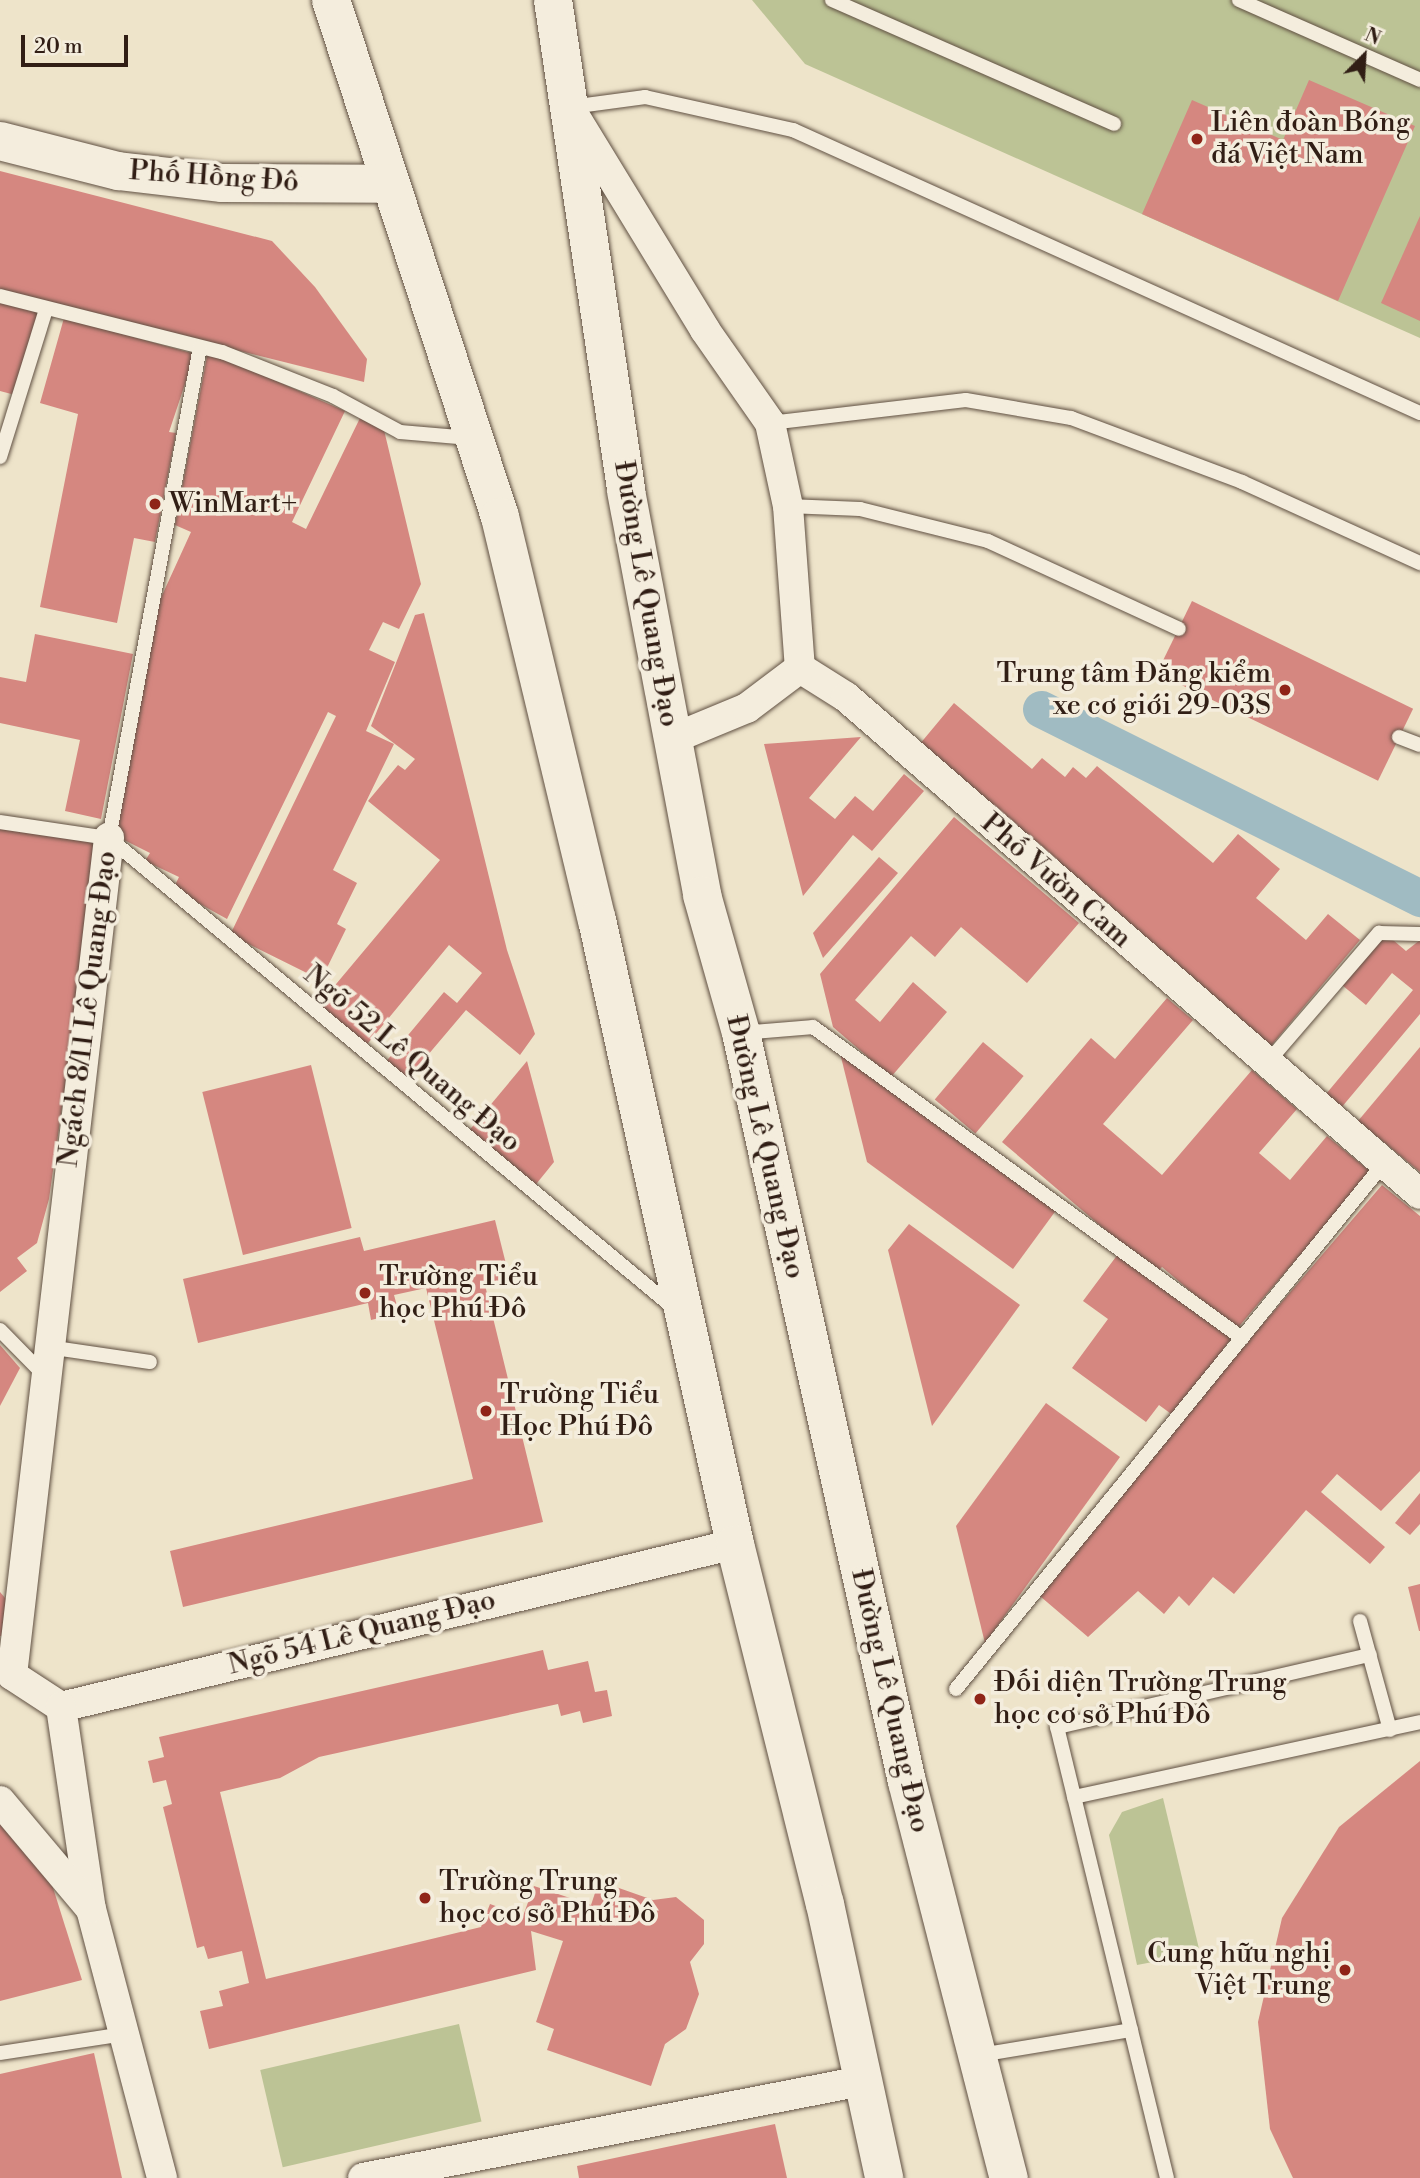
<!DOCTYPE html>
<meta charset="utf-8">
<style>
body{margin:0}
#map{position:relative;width:1420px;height:2178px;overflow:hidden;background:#eee4ca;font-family:"Libre Bodoni",serif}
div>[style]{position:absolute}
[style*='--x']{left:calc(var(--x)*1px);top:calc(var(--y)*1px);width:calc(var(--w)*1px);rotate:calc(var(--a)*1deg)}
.green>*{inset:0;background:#bcc395;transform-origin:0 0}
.canal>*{height:37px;margin:-18.5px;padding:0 18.5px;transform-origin:18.5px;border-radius:18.5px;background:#a0bbc2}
.building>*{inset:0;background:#d58780;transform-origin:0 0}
.roads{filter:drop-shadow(0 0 2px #605042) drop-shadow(0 0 2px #605042)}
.lane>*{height:14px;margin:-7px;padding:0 7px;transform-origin:7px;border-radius:7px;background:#f4eddd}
.street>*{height:30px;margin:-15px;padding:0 15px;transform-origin:15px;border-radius:15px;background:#f4eddd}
.secondary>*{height:38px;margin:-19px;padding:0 19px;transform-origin:19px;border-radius:19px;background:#f4eddd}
.dots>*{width:19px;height:19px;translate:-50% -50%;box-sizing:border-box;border:4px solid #f4eddd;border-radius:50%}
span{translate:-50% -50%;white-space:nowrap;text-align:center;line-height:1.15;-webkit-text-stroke:7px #f4eddd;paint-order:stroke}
.poi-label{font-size:28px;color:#311e15}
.left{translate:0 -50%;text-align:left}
.right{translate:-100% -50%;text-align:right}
.street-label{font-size:28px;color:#311e15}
.north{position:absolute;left:1329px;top:21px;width:70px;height:70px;-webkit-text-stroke:5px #f4eddd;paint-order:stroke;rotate:24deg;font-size:19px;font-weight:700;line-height:28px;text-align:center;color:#311e15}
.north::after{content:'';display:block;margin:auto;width:24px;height:32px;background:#311e15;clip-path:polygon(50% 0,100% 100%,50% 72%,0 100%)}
.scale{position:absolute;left:21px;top:35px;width:107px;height:32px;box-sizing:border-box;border:4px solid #311e15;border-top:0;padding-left:9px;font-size:21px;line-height:24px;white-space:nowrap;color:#311e15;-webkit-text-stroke:5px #f4eddd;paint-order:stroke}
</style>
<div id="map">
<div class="green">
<i style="clip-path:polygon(752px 0,1420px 0,1420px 338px,805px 64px)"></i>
<i style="clip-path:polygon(1163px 1798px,1200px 1953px,1137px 1965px,1109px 1835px,1122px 1812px)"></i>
<i style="left:459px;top:2024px;width:100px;height:204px;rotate:77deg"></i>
</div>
<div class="canal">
<i style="--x:1041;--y:709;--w:424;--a:26.5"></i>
</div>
<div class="building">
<i style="clip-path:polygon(1309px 80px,1415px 126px,1338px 301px,1142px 214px,1192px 100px,1283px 140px)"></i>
<i style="clip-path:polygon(0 171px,272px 241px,315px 287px,367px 359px,364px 382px,0 291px)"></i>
<i style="clip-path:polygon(1420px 216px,1420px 321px,1381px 303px)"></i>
<i style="clip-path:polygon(0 300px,39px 310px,15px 395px,0 391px)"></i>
<i style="clip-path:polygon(64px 318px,195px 354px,169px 432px,176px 433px,155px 542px,134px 538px,117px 623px,40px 607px,78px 414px,40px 403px)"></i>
<i style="clip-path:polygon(208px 351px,345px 411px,292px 522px,306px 529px,360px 418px,384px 430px,421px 584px,399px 629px,383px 622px,369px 650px,395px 662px,366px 731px,394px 744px,333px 870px,357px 883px,337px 924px,346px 929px,321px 980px,230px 935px,336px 716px,328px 712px,227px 919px,173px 889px,179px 877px,145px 861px,150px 853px,116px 836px,159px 602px,191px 532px,175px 525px)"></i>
<i style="left:1192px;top:601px;width:246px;height:80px;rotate:26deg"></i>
<i style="clip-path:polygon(424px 613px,507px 950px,535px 1034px,520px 1055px,466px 1010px,405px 1082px,384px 1064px,444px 992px,457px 1003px,482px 973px,469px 962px,449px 945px,364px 1048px,316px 1008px,440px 860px,368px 801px,398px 765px,405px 770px,415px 759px,371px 726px,415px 615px)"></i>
<i style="clip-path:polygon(35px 634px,133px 654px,101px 819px,65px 811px,80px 740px,0 723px,0 677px,26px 682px)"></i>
<i style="clip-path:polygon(954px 703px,1032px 769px,1042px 758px,1065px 777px,1073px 767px,1086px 778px,1097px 766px,1213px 863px,1238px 834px,1280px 869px,1256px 898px,1306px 940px,1328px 914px,1360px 940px,1270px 1047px,914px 751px)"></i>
<i style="clip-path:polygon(861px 737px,809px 798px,835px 819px,855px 796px,873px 811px,904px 774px,924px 791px,872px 851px,853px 835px,803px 896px,764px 744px)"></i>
<i style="clip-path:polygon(954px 817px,1079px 923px,1027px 983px,961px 927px,935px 957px,911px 936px,855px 1000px,880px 1022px,913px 982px,947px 1012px,891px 1077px,833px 1027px,820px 974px)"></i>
<i style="clip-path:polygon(0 824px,100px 837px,49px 1199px,37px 1243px,17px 1258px,27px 1271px,0 1292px)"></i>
<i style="clip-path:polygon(879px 857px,898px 873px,823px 958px,813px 933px)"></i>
<i style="clip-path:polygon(1386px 934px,1406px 951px,1420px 940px,1420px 1014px,1341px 1108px,1326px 1094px,1413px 990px,1392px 973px,1366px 1005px,1342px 985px)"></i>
<i style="clip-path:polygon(1167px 998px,1193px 1020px,1103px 1124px,1162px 1175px,1252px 1070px,1297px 1109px,1259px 1153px,1290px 1180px,1327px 1136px,1371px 1172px,1236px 1330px,1162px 1267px,1156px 1273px,1002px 1142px,1091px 1038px,1115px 1059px)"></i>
<i style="left:983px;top:1042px;width:53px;height:75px;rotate:40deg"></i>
<i style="clip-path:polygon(1420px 1047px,1420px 1172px,1358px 1121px)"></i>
<i style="clip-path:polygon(840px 1053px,1057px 1209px,1013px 1269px,867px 1162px)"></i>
<i style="clip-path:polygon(527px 1061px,554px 1162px,533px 1188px,467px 1133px)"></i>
<i style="left:311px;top:1065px;width:168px;height:112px;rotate:76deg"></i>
<i style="clip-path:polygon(1382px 1185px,1420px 1216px,1420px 1471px,1381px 1511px,1337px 1474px,1321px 1492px,1385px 1547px,1370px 1564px,1306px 1510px,1234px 1594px,1213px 1577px,1189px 1606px,1179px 1596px,1164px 1614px,1138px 1591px,1088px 1637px,1034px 1591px)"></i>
<i style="clip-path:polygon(495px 1220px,510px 1280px,485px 1285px,543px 1522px,183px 1607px,170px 1551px,473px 1479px,426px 1288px,394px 1295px,399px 1313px,371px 1320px,368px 1303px,198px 1343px,183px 1279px,360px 1237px,364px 1251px)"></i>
<i style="clip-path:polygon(909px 1224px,1020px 1305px,932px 1426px,888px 1250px)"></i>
<i style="clip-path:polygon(1118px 1254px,1233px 1336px,1174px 1416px,1159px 1405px,1146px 1422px,1072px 1368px,1108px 1319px,1083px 1301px)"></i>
<i style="clip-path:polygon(0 1345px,20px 1368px,0 1406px)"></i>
<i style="clip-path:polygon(1046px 1403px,1120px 1457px,985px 1643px,956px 1526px)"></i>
<i style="clip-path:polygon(1420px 1493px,1420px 1524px,1410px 1535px,1395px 1523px)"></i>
<i style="clip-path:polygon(1420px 1584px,1420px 1631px,1419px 1631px,1408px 1587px)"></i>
<i style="clip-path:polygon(0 1592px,6px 1599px,2px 1636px,0 1636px)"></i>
<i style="clip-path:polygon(543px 1650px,548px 1670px,588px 1661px,595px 1692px,607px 1690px,612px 1716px,583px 1723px,580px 1711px,561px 1716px,558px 1704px,319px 1757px,280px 1778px,220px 1792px,266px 1979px,481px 1927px,490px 1904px,523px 1916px,534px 1886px,591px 1905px,599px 1881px,653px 1900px,676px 1897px,704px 1920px,704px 1944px,690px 1962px,699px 1994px,686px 2029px,665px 2044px,651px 2086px,547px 2050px,554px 2029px,536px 2022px,563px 1941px,531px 1931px,536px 1970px,209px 2049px,200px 2011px,223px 2006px,219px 1991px,249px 1983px,242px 1951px,208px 1959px,204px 1946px,197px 1948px,163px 1807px,172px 1804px,166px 1780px,153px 1783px,148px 1761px,164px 1757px,159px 1737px)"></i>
<i style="clip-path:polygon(1420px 1761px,1420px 2178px,1293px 2178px,1270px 2129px,1258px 2022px,1282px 1918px,1339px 1827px)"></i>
<i style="clip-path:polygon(0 1823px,49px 1875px,82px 1980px,0 2001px)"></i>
<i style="clip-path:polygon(94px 2053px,122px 2178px,0 2178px,0 2074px)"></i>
<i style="clip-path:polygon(775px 2124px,787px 2178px,579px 2178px,577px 2166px)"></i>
</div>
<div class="roads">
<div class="lane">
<i style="--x:832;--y:0;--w:308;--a:23.7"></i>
<i style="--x:1239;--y:0;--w:198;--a:23.8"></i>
<i style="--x:571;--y:107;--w:75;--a:-7.7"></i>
<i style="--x:645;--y:97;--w:152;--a:12.6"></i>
<i style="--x:793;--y:130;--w:688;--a:24.29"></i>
<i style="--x:0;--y:296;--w:229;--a:14.2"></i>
<i style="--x:222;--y:352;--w:119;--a:21.6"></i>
<i style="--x:333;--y:396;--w:76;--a:28.2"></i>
<i style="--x:400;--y:432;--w:70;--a:4.9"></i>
<i style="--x:770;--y:423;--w:197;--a:-6.7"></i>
<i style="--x:966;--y:400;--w:107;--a:9.7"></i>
<i style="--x:1071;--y:418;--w:183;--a:20.5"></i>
<i style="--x:1242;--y:482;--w:196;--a:24.5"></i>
<i style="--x:0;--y:457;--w:155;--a:-72.7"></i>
<i style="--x:788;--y:506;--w:72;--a:2.4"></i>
<i style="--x:860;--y:509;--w:132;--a:14"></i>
<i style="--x:988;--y:541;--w:210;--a:24.7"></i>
<i style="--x:1399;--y:737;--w:22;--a:21"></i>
<i style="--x:0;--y:822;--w:110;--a:8.4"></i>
<i style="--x:109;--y:838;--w:499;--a:-79.5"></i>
<i style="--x:110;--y:839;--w:735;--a:39.76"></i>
<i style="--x:742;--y:1033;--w:71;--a:-4.8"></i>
<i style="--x:813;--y:1027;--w:530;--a:35.94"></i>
<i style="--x:1267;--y:1063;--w:172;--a:-49.3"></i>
<i style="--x:1379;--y:933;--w:41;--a:1.4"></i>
<i style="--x:0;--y:1330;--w:64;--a:45.6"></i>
<i style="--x:48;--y:1347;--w:103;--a:8.4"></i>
<i style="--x:1360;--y:1621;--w:113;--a:74.6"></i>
<i style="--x:956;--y:1689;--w:680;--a:-50.85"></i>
<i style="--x:1074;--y:1797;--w:354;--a:-12.2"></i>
<i style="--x:0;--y:2053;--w:125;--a:-8.7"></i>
<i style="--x:980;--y:2055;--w:153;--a:-9.4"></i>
<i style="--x:1167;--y:2178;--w:464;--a:-103.7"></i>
<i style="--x:1057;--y:1727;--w:321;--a:-13"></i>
</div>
<div class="street">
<i style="--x:574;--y:115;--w:252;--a:58.6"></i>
<i style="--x:705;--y:330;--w:113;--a:55"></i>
<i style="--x:770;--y:423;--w:85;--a:77.8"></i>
<i style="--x:788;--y:506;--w:162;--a:85.8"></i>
<i style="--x:800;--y:668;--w:54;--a:32.2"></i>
<i style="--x:846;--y:697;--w:759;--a:40.89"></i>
<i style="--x:672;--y:739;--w:81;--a:-22.5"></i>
<i style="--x:747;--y:708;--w:66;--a:-37"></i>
<i style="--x:12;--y:1675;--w:843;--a:-83.39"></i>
<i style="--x:12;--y:1675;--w:59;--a:33.1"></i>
<i style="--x:61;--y:1707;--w:693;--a:-13.6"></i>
<i style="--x:61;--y:1707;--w:204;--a:81.6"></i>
<i style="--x:91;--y:1909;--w:278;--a:75.2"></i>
<i style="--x:0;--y:1801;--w:140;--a:49.9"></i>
<i style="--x:363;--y:2178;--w:508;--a:-11"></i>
</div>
<div class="secondary">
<i style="--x:331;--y:0;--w:544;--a:71.9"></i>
<i style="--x:500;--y:517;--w:415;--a:76.5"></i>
<i style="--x:597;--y:920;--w:639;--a:77.53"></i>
<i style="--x:735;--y:1544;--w:371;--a:76"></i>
<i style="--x:825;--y:1904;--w:280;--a:77.8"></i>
<i style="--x:553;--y:0;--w:496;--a:81.5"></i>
<i style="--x:626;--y:491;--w:411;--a:79.3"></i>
<i style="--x:702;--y:895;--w:143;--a:74.2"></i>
<i style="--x:741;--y:1033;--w:767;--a:77.5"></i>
<i style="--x:907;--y:1782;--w:409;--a:75.6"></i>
<i style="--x:0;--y:141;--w:122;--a:14.3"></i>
<i style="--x:118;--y:171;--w:105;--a:6.6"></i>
<i style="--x:222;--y:183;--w:167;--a:0.3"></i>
</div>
</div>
<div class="dots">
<i style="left:1197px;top:139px;background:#8f2418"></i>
<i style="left:155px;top:504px;background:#8f2418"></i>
<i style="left:1285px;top:690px;background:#8f2418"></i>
<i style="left:365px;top:1293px;background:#8f2418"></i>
<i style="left:486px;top:1411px;background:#8f2418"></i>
<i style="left:980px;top:1699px;background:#8f2418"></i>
<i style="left:425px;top:1898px;background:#8f2418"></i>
<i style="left:1345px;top:1970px;background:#8f2418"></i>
</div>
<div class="poi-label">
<span class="left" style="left:1211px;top:139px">Liên đoàn Bóng<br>đá Việt Nam</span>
<span class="left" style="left:169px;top:504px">WinMart+</span>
<span class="right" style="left:1271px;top:690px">Trung tâm Đăng kiểm<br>xe cơ giới 29-03S</span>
<span class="left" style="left:379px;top:1293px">Trường Tiểu<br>học Phú Đô</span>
<span class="left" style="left:500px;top:1411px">Trường Tiểu<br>Học Phú Đô</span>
<span class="left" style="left:994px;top:1699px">Đối diện Trường Trung<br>học cơ sở Phú Đô</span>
<span class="left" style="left:439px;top:1898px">Trường Trung<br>học cơ sở Phú Đô</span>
<span class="right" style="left:1331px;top:1970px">Cung hữu nghị<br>Việt Trung</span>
</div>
<div class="street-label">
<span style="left:214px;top:177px;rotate:4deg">Phố Hồng Đô</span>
<span style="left:646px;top:594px;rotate:80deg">Đường Lê Quang Đạo</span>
<span style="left:1056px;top:881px;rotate:41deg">Phố Vườn Cam</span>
<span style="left:88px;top:1009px;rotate:-83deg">Ngách 8/11 Lê Quang Đạo</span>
<span style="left:412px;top:1059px;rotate:40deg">Ngõ 52 Lê Quang Đạo</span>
<span style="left:765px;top:1147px;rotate:77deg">Đường Lê Quang Đạo</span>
<span style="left:362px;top:1633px;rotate:-14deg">Ngõ 54 Lê Quang Đạo</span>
<span style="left:890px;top:1701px;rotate:77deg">Đường Lê Quang Đạo</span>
</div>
<div class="north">N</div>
<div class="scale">20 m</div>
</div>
